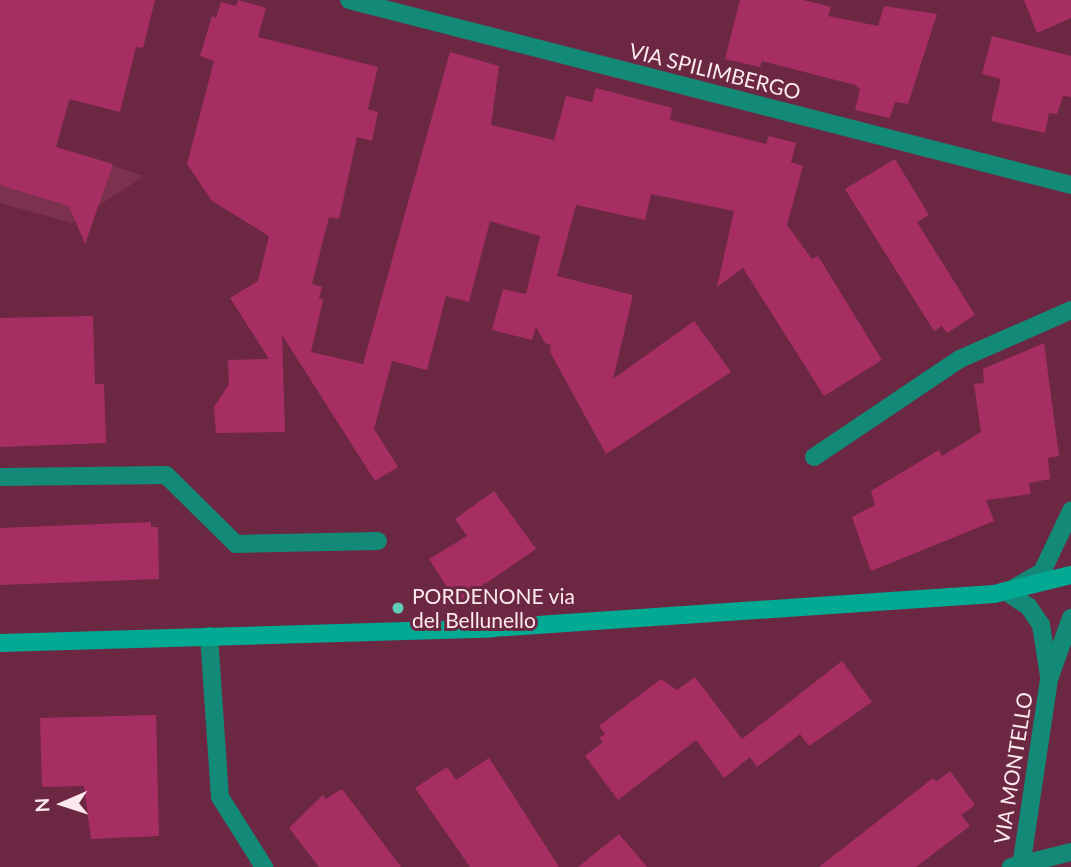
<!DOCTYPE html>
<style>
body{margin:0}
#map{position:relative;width:1071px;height:867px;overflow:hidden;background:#6c2842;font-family:Lato,sans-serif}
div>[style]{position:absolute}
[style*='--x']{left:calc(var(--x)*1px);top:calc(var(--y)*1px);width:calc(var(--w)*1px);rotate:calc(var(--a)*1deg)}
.built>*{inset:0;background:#7c314e}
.building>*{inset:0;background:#a72e62}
.lane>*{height:18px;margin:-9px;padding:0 9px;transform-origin:9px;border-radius:9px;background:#138977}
.street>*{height:18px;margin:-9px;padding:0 9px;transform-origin:9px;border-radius:9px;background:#138977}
.secondary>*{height:18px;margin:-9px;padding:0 9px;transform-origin:9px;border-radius:9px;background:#02aa93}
.dots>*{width:19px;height:19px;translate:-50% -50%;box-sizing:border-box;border:4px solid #6c2842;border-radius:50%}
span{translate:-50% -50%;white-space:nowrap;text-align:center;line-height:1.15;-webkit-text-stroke:6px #6c2842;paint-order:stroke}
.street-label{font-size:21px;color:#fbe9ee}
.poi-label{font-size:21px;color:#fbe9ee}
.left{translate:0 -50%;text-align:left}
.north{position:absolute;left:28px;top:769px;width:70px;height:70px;-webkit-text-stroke:5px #6c2842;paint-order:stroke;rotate:267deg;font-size:19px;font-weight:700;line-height:28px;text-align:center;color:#fbe9ee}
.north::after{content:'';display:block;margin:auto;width:24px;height:32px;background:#fbe9ee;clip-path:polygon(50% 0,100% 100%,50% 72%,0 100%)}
</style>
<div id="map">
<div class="built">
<i style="clip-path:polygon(0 49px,77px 76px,56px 147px,144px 176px,72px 223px,0 203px)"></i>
</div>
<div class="building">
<i style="clip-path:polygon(0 0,155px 0,143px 48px,136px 47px,120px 112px,69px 99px,56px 147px,113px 164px,85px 244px,69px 206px,0 185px)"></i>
<i style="clip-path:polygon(238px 0,266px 8px,258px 37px,378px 67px,368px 109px,378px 112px,372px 141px,357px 137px,339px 219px,329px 217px,312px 284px,322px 287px,319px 298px,323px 300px,311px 352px,363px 364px,450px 52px,499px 66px,491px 125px,554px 140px,566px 96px,592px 102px,596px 88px,672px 108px,670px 120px,766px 144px,769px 136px,796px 143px,791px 162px,803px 166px,787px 225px,812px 259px,818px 256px,882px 360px,824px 396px,743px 268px,717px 287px,734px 211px,651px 194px,645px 220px,576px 205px,557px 276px,633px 295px,613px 379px,694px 321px,731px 372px,606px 454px,550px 352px,551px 345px,545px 343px,536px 327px,532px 340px,492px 330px,503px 289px,526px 294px,540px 236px,490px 221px,469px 302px,446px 296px,427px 370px,392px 361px,374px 429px,398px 467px,375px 481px,282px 335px,285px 432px,216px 433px,214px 407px,229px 384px,228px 360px,269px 359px,230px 298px,258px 281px,269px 236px,212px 201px,187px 164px,214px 61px,200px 56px,212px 16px,216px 18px,221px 2px,236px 6px)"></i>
<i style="clip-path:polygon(740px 0,803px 0,831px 7px,828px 16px,878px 26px,884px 6px,937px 14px,908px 104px,895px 102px,890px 118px,855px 110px,860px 89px,855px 85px,762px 61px,760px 67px,725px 59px)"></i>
<i style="clip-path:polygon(1024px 0,1071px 0,1071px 18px,1037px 33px)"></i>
<i style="clip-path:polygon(992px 36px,1071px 56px,1071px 97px,1063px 96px,1057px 114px,1049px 113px,1045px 133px,991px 121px,1001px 79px,982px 74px)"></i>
<i style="clip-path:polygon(895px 159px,929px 215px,917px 222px,975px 315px,947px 333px,942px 326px,934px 331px,845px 189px)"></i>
<i style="clip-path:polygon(93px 316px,95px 384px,104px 384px,106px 443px,0 447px,0 318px)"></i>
<i style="clip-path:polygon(1044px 343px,1059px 456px,1048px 458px,1050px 479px,1029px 483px,1031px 494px,986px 500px,994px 521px,871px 571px,852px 517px,875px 505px,871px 491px,939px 450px,942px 456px,981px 432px,974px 384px,984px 383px,983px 369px)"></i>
<i style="clip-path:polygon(494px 491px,536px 549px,457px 603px,429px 559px,467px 536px,455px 519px)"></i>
<i style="clip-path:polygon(151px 522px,151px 527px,158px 527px,159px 579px,0 585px,0 528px)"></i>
<i style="clip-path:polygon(842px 661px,872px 702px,809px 746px,800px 734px,757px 767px,750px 757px,724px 778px,696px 740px,618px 800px,585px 756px,603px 742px,599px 738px,605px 734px,599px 726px,661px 679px,677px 690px,695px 677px,742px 739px)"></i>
<i style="clip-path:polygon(156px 715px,159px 836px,91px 839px,84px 786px,42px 787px,40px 718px)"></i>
<i style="clip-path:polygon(489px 758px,506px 784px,559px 867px,470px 867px,415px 788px,447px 767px,456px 780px)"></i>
<i style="clip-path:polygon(950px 771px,975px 805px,961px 815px,970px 826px,916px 867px,819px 867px,933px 778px,936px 782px)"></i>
<i style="clip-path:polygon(342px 789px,401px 867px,319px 867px,289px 828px,323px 795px,326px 799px)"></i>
<i style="clip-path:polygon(619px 834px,647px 867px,578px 867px)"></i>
</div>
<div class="lane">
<i style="--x:814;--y:457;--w:176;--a:-33.9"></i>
<i style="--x:960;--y:359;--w:121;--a:-23.8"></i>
<i style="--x:1011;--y:867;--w:62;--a:-14"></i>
</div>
<div class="street">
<i style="--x:349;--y:0;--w:745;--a:14.37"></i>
<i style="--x:0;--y:477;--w:166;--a:-0.7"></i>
<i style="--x:166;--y:475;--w:98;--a:44.6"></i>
<i style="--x:236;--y:544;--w:142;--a:-1.2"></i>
<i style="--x:209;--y:636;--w:161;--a:86.1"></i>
<i style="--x:220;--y:797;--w:83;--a:57.8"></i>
<i style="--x:1049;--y:676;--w:52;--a:-98.9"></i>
<i style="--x:1041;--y:625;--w:22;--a:-124"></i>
<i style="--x:1029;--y:607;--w:27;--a:-146"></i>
<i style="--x:1007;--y:592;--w:40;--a:-29.7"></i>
<i style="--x:1042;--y:572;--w:68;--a:-64.6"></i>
<i style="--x:1021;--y:867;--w:190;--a:-81.5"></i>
<i style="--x:1049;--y:679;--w:65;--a:-70.2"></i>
</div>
<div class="secondary">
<i style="--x:0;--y:643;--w:492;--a:-1.7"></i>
<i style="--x:492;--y:628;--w:503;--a:-3.87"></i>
<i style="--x:994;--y:594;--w:79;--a:-13.9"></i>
</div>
<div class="dots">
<i style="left:398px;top:608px;background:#5eceb8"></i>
</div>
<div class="street-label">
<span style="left:715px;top:71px;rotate:14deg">VIA SPILIMBERGO</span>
<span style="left:1013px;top:768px;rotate:-81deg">VIA MONTELLO</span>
</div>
<div class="poi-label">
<span class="left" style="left:412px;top:608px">PORDENONE via<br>del Bellunello</span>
</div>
<div class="north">N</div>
</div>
